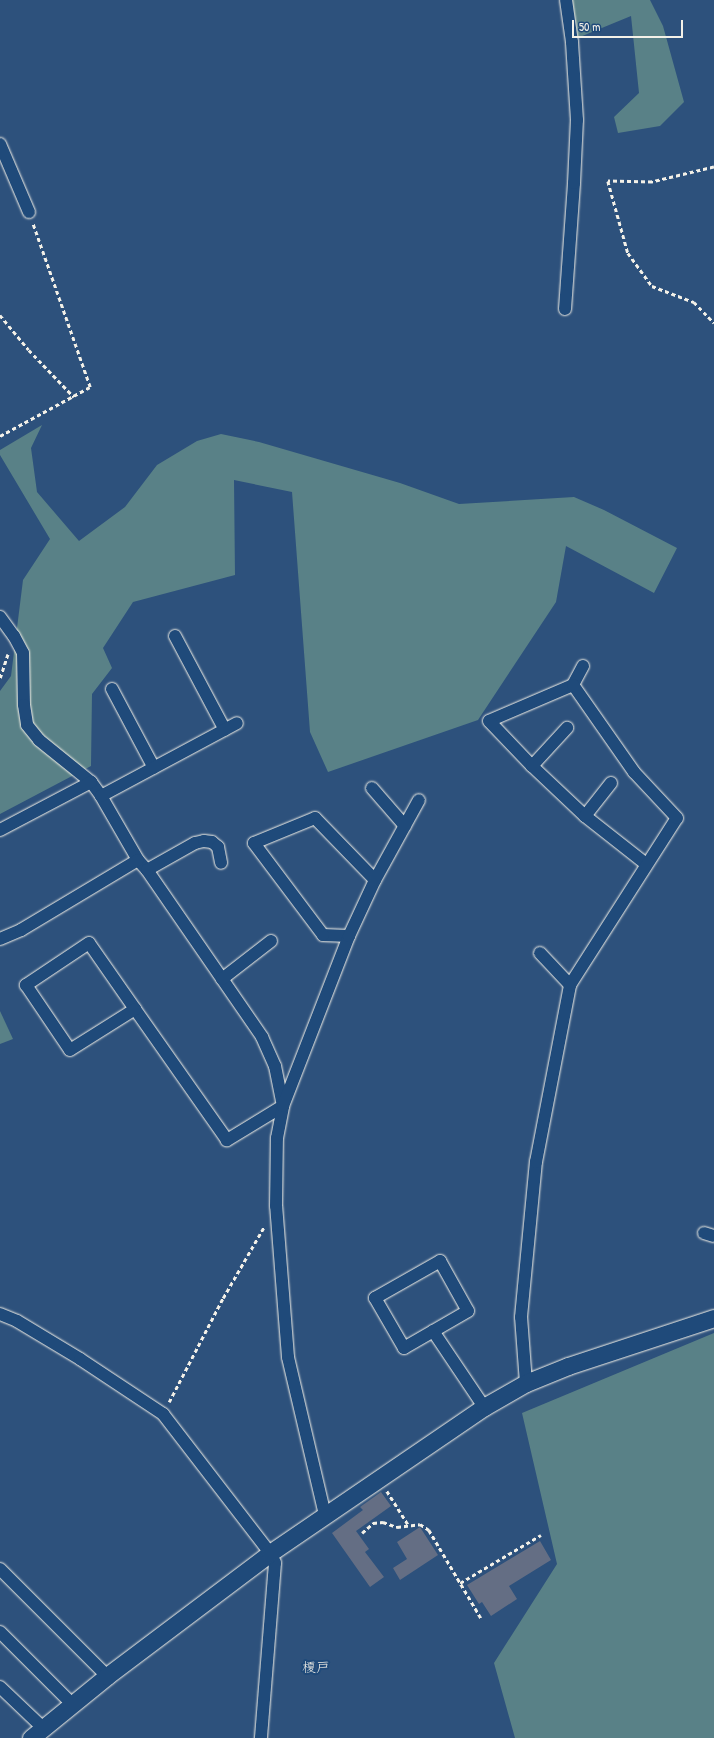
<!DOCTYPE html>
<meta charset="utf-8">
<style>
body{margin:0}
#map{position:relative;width:714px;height:1738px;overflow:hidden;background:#2d517c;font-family:"Patrick Hand","Klee One",sans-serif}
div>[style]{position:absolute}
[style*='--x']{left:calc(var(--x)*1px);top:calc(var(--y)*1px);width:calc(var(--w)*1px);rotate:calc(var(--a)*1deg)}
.green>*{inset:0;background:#598187}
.building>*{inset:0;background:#646e84}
.path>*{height:2.5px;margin-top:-1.25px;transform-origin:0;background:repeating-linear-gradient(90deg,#f4f1e8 0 4px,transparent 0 7px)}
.roads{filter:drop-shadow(0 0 1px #f4f1e8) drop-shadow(0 0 1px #f4f1e8)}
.street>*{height:12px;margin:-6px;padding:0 6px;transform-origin:6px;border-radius:6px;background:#1f4a7a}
.secondary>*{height:17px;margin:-8.5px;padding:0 8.5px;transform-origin:8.5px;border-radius:8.5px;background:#1f4a7a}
span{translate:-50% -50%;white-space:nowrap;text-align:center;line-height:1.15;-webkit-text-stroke:4px #1f4a7a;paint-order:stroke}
.quarter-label{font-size:14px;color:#f4f1e8}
.scale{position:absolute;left:572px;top:20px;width:111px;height:18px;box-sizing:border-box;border:2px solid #f4f1e8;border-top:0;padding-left:5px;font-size:12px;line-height:14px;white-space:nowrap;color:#f4f1e8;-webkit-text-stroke:3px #1f4a7a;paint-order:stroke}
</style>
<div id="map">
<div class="green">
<i style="clip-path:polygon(570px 0,650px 0,663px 26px,684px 102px,660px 126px,618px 133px,614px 117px,639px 93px,631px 16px,575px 39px)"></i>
<i style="clip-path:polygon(42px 425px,31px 448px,37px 492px,79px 541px,125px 507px,157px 465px,197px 441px,221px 434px,259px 442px,400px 483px,459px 504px,574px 497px,604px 510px,677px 548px,654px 593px,566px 546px,556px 602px,478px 720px,328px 772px,310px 732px,292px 492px,234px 480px,235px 575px,133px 602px,103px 648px,112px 668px,92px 694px,91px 766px,0 814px,0 691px,11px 676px,23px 580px,50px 539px,0 455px,0 450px)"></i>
<i style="clip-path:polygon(0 1011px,13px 1039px,0 1044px)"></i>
<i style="clip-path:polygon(714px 1333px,714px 1738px,515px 1738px,494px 1663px,557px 1564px,522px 1413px)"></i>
</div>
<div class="building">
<i style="clip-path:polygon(381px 1492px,391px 1506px,356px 1531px,369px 1549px,365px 1552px,384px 1577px,370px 1587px,332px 1533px,363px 1510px,360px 1507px)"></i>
<i style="clip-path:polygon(420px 1527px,438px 1555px,400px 1580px,393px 1568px,407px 1559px,397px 1542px)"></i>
<i style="clip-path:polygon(540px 1541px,551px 1560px,509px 1586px,517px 1599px,491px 1616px,482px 1602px,479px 1604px,467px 1585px)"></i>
</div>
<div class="path">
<i style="--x:714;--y:167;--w:64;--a:166.4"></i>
<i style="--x:652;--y:182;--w:44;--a:-178.7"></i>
<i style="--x:608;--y:181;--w:75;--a:74.5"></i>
<i style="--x:628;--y:253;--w:41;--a:54"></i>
<i style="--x:652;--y:286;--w:45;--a:20.9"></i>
<i style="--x:694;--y:302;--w:29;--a:46"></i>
<i style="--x:0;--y:315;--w:45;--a:50.4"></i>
<i style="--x:29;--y:350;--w:65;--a:46.2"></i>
<i style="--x:0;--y:436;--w:102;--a:-28.6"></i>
<i style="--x:90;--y:387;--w:173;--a:-109.3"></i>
<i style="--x:0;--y:678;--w:25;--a:-72"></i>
<i style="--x:169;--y:1402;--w:117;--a:-62.6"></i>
<i style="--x:223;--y:1298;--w:82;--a:-60"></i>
<i style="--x:387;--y:1491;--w:41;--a:57.8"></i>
<i style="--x:362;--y:1533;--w:15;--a:-42"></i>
<i style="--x:373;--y:1523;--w:10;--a:-6"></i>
<i style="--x:383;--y:1522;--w:15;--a:20"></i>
<i style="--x:397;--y:1527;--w:23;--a:-7"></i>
<i style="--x:420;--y:1524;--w:11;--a:34"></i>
<i style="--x:429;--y:1530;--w:102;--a:59.4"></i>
<i style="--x:460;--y:1583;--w:94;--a:-30.7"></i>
</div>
<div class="roads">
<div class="street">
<i style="--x:0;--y:144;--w:74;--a:66.9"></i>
<i style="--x:565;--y:309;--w:126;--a:-85.9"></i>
<i style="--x:574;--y:183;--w:63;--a:-87.3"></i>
<i style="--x:577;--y:120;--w:78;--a:-93.7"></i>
<i style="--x:572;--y:42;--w:42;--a:-98.1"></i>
<i style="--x:0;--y:617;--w:24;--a:54"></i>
<i style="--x:14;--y:636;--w:19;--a:62"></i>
<i style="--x:23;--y:653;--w:52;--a:88.9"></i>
<i style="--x:24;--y:705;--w:20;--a:81"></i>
<i style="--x:27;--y:725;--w:19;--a:51"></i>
<i style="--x:39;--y:740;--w:67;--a:38.9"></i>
<i style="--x:91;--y:782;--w:17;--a:54"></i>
<i style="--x:101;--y:796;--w:74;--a:60"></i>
<i style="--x:138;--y:860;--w:13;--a:48"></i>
<i style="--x:147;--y:870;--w:203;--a:55.4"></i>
<i style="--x:262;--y:1037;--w:32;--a:66"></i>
<i style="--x:275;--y:1066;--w:41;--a:78.7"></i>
<i style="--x:283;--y:1106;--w:66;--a:148.7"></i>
<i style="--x:227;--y:1140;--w:160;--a:-125.1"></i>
<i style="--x:135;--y:1009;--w:80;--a:-124.9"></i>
<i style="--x:89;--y:943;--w:76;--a:146.3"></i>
<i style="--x:26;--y:985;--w:78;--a:55.9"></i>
<i style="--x:70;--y:1050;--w:77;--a:-32.2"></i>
<i style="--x:175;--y:636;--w:106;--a:62"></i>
<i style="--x:583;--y:666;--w:21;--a:118"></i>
<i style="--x:573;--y:685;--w:91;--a:156.8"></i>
<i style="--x:489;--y:721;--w:62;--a:46.3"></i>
<i style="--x:532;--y:766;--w:73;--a:43.3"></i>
<i style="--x:585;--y:816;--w:78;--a:38.2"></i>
<i style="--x:112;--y:689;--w:89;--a:62"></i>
<i style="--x:532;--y:766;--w:52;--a:-47.4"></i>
<i style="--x:372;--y:788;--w:50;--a:49"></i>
<i style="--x:101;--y:796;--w:154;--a:-28.2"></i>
<i style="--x:585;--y:816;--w:42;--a:-51.8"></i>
<i style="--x:0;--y:830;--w:103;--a:-27.8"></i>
<i style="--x:147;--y:870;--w:55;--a:-29.4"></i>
<i style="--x:195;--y:843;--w:9;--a:-13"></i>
<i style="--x:204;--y:841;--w:8;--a:7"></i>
<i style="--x:212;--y:842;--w:8;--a:40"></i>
<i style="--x:218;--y:847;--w:16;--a:79"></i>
<i style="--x:349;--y:936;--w:26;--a:-178"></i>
<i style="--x:323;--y:935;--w:115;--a:-126.9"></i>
<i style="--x:254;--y:843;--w:66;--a:-22.3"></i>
<i style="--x:315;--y:818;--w:86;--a:45.9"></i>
<i style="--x:0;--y:939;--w:23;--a:-23"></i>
<i style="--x:21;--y:930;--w:136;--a:-30.9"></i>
<i style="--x:540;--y:953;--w:44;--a:46.8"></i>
<i style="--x:222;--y:979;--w:62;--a:-37.8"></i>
<i style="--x:704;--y:1233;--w:10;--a:17"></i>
<i style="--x:440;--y:1261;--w:57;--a:60.8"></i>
<i style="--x:468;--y:1311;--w:74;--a:150"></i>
<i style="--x:404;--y:1348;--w:58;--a:-120.1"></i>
<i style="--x:375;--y:1298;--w:75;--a:-29.6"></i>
<i style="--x:0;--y:1314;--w:18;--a:22"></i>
<i style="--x:17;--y:1321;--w:74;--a:31.1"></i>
<i style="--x:80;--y:1359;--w:100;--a:33.5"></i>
<i style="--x:163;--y:1414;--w:175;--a:52.4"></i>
<i style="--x:270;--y:1553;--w:11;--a:63"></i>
<i style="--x:275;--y:1563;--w:176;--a:94.6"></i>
<i style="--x:433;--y:1331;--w:92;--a:56.1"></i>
<i style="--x:526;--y:1383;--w:66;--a:-94.3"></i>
<i style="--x:521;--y:1317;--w:156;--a:-84.5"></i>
<i style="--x:536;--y:1162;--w:180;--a:-79.1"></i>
<i style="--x:570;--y:985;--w:198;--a:-57.4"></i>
<i style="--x:677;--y:818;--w:63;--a:-133.1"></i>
<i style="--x:634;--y:772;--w:106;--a:-125"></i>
<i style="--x:325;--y:1515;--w:162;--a:-103.2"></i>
<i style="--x:288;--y:1357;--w:151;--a:-94.5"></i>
<i style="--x:276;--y:1206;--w:68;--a:-89.2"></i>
<i style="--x:277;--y:1138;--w:33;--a:-79"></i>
<i style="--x:283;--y:1106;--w:182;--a:-68.8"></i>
<i style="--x:349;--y:936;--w:62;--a:-65.1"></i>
<i style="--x:375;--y:880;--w:91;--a:-61.2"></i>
<i style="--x:0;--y:1569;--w:151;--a:45"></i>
<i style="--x:0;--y:1632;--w:103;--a:45"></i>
<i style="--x:0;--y:1687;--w:59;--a:43.6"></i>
</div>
<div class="secondary">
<i style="--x:31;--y:1738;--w:98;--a:-39.2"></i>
<i style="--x:107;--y:1676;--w:204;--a:-37"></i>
<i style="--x:270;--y:1553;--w:259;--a:-34.3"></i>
<i style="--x:484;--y:1407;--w:48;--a:-29.7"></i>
<i style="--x:526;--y:1383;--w:45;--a:-22"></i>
<i style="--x:568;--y:1366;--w:154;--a:-18.2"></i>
</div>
</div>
<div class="quarter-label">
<span style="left:316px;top:1667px">榎戸</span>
</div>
<div class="scale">50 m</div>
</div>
